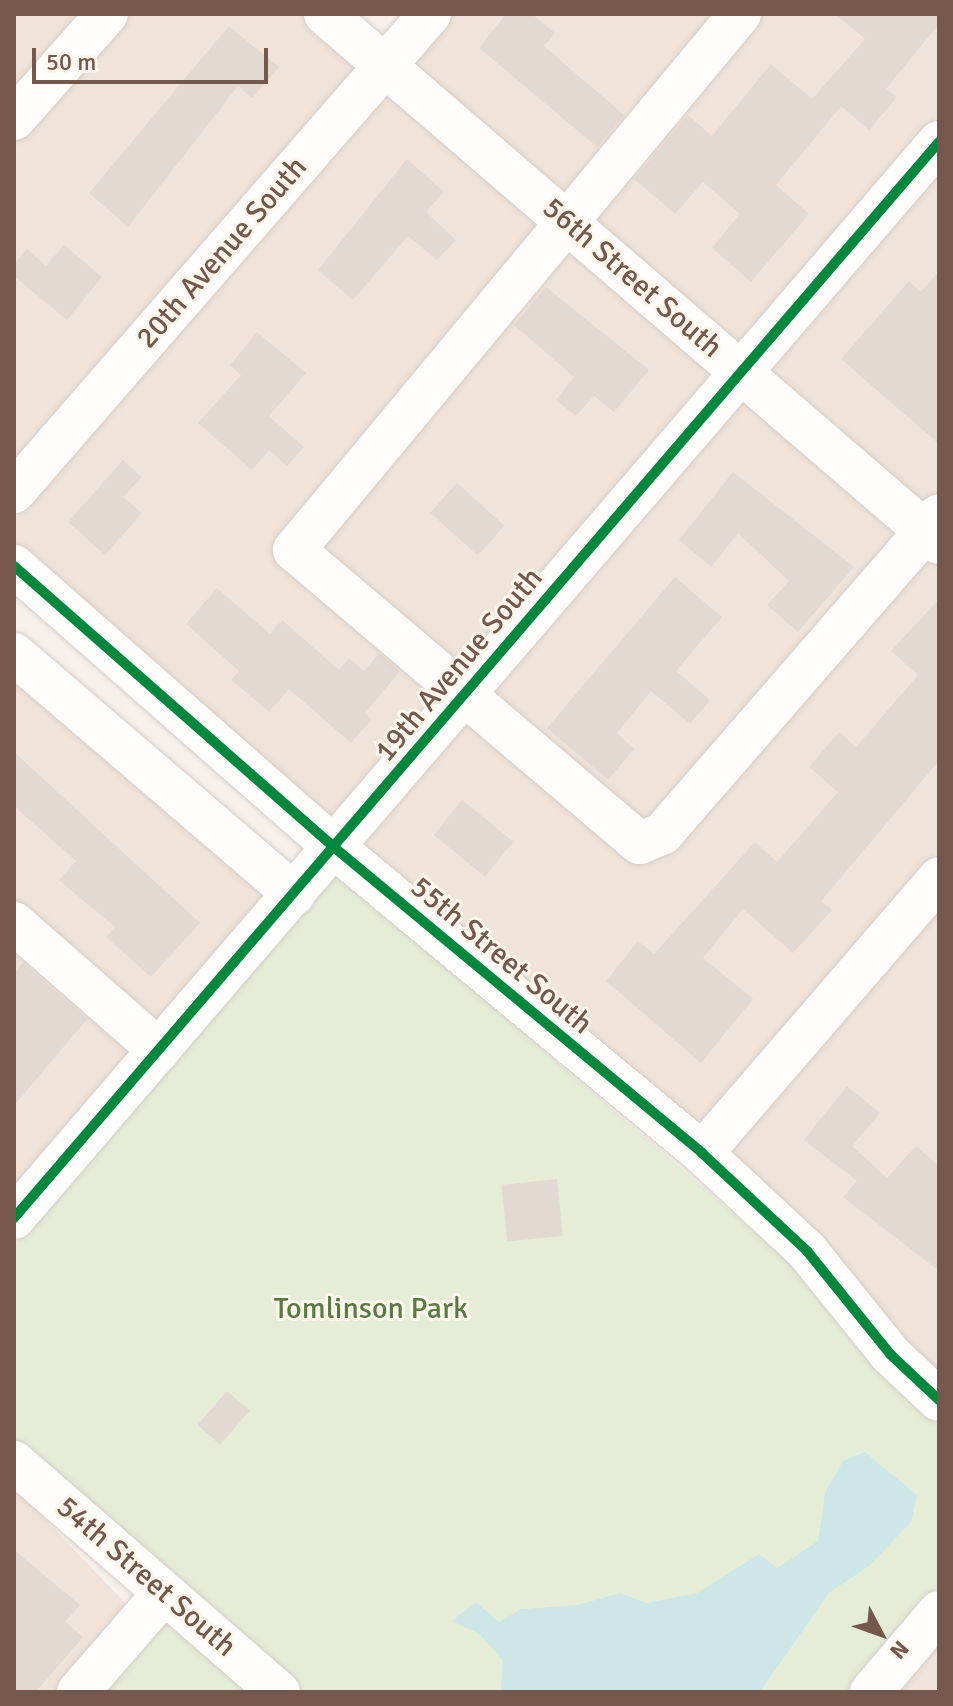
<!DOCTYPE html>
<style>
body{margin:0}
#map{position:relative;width:953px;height:1706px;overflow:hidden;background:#f7f1eb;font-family:Signika,sans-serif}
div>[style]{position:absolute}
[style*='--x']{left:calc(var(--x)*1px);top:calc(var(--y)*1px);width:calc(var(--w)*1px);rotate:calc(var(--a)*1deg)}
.residential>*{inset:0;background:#f0e3d9}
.green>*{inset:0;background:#e5edd6}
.water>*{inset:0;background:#cde6e7}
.building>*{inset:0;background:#e3d9d3;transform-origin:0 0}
.roads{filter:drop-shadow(0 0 2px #d6cdc8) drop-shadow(0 0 2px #d6cdc8)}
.minor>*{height:42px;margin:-21px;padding:0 21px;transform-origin:21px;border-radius:21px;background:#fefdfc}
.cycleway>*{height:10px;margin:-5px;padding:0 5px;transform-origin:5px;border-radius:5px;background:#00873e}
span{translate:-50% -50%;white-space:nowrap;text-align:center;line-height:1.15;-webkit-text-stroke:6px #fff6ec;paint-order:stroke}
.street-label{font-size:30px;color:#75574b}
.park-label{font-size:30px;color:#587a43}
.frame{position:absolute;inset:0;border:16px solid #75574b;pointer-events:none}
.north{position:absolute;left:841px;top:1594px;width:80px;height:80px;-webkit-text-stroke:6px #fff6ec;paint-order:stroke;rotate:131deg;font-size:22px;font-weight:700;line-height:32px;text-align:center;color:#75574b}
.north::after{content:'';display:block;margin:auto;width:28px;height:36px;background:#75574b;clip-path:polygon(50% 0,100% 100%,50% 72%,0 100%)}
.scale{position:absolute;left:32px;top:48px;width:236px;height:36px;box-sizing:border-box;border:4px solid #75574b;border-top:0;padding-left:10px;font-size:24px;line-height:28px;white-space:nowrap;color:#75574b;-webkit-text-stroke:6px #fff6ec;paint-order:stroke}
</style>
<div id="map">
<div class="residential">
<i style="clip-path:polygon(14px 14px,300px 14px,360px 66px,14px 465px)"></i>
<i style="clip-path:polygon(454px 14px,939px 14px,939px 114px,737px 347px,410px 65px)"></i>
<i style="clip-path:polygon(388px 90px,715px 371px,331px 824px,14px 544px,14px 520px)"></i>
<i style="clip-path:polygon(939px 170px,939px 522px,764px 371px)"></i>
<i style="clip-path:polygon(743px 396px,939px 565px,939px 850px,698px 1129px,359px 848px)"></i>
<i style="clip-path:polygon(14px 676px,269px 894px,14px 1190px)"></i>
<i style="clip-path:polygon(939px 907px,939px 1377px,726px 1153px)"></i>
<i style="clip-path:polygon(14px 1487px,128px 1606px,54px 1692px,14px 1692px)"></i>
<i style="clip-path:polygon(939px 1640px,939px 1692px,894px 1692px)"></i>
</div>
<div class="green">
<i style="clip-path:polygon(338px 873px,808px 1278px,877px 1363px,939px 1422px,939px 1584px,846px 1692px,760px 1692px,829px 1593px,869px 1566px,843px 1462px,825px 1492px,818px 1541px,777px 1568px,759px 1554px,698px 1593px,646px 1603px,620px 1593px,577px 1605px,521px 1609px,499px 1622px,476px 1602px,478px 1633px,502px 1659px,501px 1692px,303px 1692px,14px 1440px,14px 1246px)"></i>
<i style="clip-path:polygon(167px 1617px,254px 1692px,103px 1692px)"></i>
</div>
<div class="water">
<i style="clip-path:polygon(865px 1452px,917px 1495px,911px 1522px,869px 1566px,829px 1593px,760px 1692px,501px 1692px,502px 1659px,478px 1633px,451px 1621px,476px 1602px,499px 1622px,521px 1609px,577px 1605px,620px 1593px,646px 1603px,697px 1593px,759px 1554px,777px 1568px,818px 1541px,825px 1492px,843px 1461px)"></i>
</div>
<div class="building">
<i style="clip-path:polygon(506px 14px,532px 14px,555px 33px,544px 46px,624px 115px,597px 147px,479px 48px)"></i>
<i style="clip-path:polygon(835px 14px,939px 14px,939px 24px,886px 89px,897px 97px,869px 130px,841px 106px,776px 185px,809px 214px,751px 282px,712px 248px,740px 214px,703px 182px,675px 214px,634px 179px,688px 115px,712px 136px,771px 64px,812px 99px,865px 39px)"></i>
<i style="clip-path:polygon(229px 26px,279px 67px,252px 98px,238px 86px,128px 227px,89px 193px)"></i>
<i style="clip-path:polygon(407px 159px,444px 192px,426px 212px,456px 240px,437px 260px,408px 236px,353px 300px,318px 270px)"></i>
<i style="clip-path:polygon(64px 245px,102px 277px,67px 320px,14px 276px,14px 264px,27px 249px,46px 266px)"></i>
<i style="clip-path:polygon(939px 271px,939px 444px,841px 359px,909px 281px,921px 292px)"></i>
<i style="clip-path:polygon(546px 287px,649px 370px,614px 412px,594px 396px,576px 416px,556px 400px,574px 377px,514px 325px)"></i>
<i style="clip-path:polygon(257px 332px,306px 373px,269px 416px,304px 447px,287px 466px,269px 450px,252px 470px,198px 423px,241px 375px,230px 365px)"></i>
<i style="clip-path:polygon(123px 460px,142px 477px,123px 497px,142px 513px,105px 555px,68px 522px)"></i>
<i style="clip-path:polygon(733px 472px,854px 567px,798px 632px,767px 605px,789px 581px,738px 533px,711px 567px,679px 540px)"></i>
<i style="left:457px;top:483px;width:64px;height:40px;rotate:42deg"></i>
<i style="clip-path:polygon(675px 577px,722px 617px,676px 671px,710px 700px,690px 724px,651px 691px,617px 733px,634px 749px,608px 780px,547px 728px)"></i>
<i style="clip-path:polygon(217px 588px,270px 634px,282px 620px,339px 670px,349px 658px,364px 671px,379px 653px,400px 671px,365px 713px,372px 719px,351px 743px,289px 689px,269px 712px,231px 680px,239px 671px,186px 624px)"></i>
<i style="clip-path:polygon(939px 599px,939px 761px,821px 901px,832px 910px,793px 953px,743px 909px,703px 958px,753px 999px,701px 1063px,606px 981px,638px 941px,654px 954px,755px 842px,777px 862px,838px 792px,809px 767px,839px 732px,856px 747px,918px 675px,891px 651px)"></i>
<i style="clip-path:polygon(14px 752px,200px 923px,151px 977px,106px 937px,115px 927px,59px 880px,76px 861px,14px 806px)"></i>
<i style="left:462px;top:800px;width:66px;height:45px;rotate:39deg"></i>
<i style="clip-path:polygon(23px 963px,87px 1019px,14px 1106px,14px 973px)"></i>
<i style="clip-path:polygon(847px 1086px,880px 1113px,852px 1146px,887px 1178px,916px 1146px,939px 1166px,939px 1271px,843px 1197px,857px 1181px,804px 1140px)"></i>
<i style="left:557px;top:1179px;width:57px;height:56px;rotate:84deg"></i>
<i style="left:227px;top:1391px;width:30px;height:45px;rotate:41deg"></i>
<i style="clip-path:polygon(14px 1550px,80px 1605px,65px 1622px,83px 1637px,36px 1692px,14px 1692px)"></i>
</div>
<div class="roads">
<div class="minor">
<i style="--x:325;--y:14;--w:810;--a:40.75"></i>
<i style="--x:740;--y:14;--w:697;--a:129.76"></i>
<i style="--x:294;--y:550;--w:453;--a:40.3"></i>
<i style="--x:640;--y:843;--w:25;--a:-23"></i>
<i style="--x:663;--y:833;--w:421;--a:-49"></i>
<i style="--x:14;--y:119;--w:140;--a:-48.5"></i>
<i style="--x:14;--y:492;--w:634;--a:-48.97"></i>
<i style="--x:14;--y:566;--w:427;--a:41.3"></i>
<i style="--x:335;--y:848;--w:477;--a:39.7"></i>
<i style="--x:702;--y:1153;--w:144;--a:43"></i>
<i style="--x:807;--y:1251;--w:132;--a:51.1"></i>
<i style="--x:890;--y:1354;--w:67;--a:43.2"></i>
<i style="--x:14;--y:654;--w:369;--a:40.6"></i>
<i style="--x:14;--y:923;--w:193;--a:41.2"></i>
<i style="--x:702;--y:1153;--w:363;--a:-49.2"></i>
<i style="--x:14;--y:1218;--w:1419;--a:-49.32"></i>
<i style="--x:14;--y:1462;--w:351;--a:41"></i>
<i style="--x:78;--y:1692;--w:131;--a:-49"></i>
<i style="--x:871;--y:1692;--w:105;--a:-49.6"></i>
</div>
</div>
<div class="cycleway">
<i style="--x:14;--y:566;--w:427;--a:41.3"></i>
<i style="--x:335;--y:848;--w:477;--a:39.7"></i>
<i style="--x:702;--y:1153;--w:144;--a:43"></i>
<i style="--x:807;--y:1251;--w:132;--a:51.1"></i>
<i style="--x:890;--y:1354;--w:67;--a:43.2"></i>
<i style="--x:14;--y:1218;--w:1419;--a:-49.32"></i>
</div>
<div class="street-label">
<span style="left:222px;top:253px;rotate:-49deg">20th Avenue South</span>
<span style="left:632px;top:278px;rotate:41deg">56th Street South</span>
<span style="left:459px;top:665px;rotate:-50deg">19th Avenue South</span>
<span style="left:501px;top:956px;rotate:40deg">55th Street South</span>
<span style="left:146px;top:1577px;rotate:41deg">54th Street South</span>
</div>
<div class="park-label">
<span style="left:371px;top:1309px">Tomlinson Park</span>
</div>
<div class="frame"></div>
<div class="north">N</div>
<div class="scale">50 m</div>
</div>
